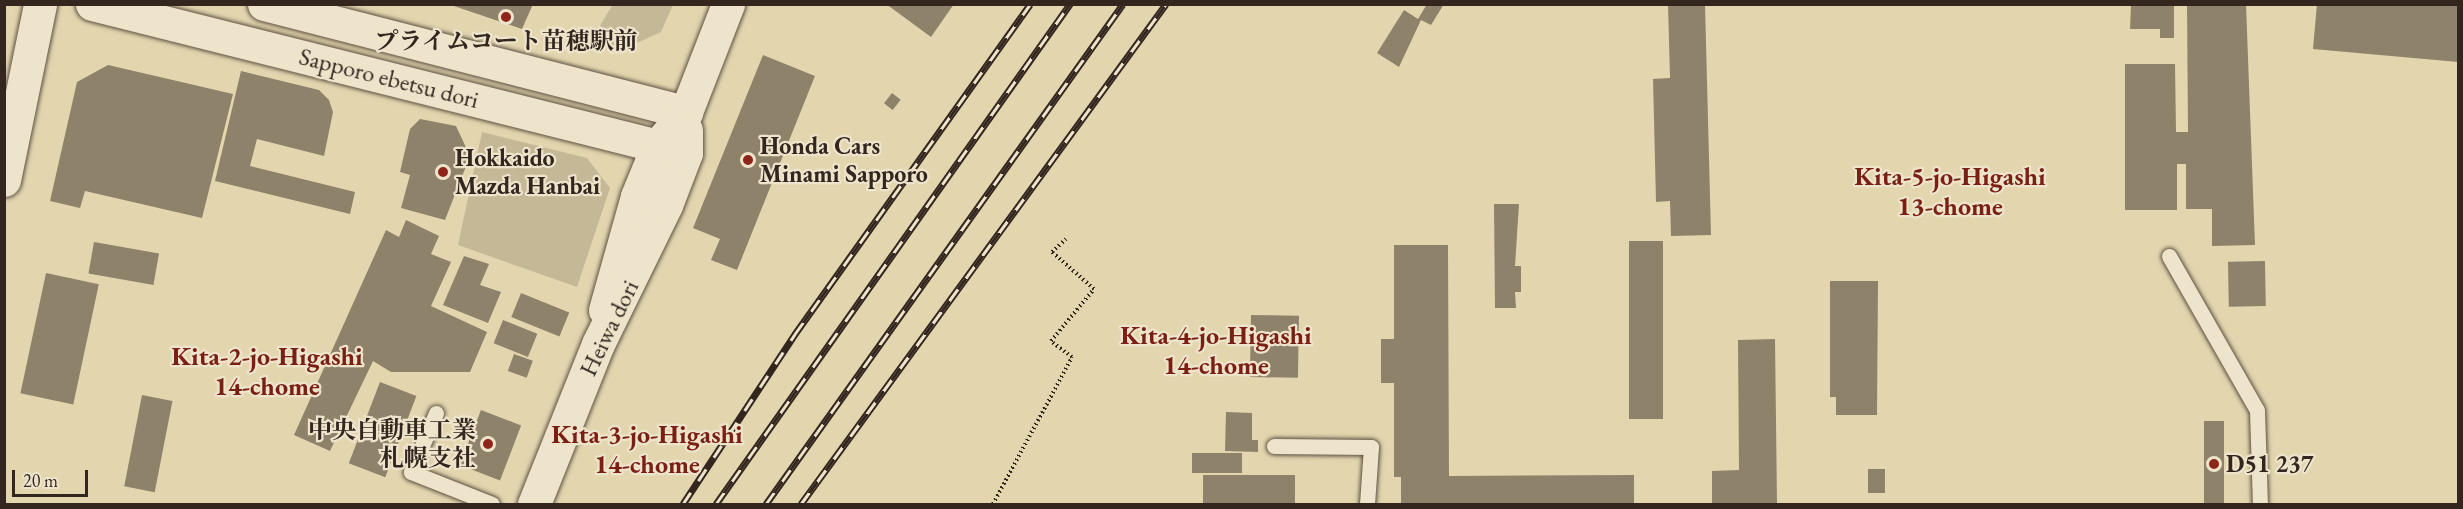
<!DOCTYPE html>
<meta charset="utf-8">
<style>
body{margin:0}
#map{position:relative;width:2463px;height:509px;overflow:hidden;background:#e3d6af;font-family:"EB Garamond","Noto Serif JP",serif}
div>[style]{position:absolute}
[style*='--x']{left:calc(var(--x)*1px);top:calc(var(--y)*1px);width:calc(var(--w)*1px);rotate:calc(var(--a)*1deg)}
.green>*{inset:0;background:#c5b897}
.building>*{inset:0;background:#8e826a;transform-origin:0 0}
.path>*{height:4px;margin-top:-2px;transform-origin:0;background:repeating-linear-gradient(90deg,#32261f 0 1.5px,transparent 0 4.5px)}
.roads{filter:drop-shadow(0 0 2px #5e5243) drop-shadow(0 0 2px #5e5243)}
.service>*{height:15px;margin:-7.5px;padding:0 7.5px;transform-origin:7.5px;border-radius:7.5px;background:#ede4cb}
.tertiary>*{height:33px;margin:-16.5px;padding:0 16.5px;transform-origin:16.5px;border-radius:16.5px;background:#ede4cb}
.rail>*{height:7px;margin-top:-3.5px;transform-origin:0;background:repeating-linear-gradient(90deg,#ede4cb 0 14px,#32261f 0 28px);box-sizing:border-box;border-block:2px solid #32261f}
.dots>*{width:16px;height:16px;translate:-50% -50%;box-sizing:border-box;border:3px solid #ede4cb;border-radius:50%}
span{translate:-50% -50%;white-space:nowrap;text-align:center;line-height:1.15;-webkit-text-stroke:4.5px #ede4cb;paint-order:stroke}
.poi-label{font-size:24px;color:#32261f;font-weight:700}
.left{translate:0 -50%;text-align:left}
.right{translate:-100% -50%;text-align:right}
.street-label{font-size:24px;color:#32261f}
.neighbourhood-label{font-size:26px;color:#7a1f14;font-weight:700}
.frame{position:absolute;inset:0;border:6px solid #32261f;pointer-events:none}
.scale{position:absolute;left:12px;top:470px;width:76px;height:27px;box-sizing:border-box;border:3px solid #32261f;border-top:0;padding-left:8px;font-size:18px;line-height:21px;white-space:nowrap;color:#32261f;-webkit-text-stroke:4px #ede4cb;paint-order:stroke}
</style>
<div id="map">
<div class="green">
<i style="clip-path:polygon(613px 4px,673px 4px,673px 5px,661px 32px,628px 47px,589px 44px)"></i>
<i style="clip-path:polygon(482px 132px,587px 158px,610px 188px,577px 287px,458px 245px)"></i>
</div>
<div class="building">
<i style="clip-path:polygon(448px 4px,533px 4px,522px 29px)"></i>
<i style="clip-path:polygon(886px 4px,954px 4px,931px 37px)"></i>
<i style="clip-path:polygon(1427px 4px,1444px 4px,1431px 25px,1421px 20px,1399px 67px,1377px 53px,1404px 10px,1418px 19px)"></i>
<i style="clip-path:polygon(1668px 4px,1705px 4px,1711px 235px,1671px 236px,1670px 201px,1656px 202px,1653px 79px,1670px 78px)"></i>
<i style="clip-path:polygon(2131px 4px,2174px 4px,2174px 38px,2160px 38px,2160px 29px,2130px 29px)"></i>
<i style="clip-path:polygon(2187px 4px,2246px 4px,2255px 245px,2212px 246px,2212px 209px,2186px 209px,2186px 164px,2177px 164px,2177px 210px,2125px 210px,2125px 64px,2175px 64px,2176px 132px,2188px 132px)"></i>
<i style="clip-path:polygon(2317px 4px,2458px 4px,2458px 62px,2313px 49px)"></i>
<i style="clip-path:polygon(763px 55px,815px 76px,737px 270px,711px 260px,720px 239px,693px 228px)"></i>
<i style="clip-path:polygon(108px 65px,233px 94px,202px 218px,85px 191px,80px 208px,50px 201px,77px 82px)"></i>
<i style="clip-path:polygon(241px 71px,319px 90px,329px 100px,333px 112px,324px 156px,257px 139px,250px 166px,355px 192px,350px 214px,215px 181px)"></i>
<i style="left:892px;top:93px;width:11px;height:13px;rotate:38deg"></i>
<i style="clip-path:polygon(420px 119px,456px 126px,470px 156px,445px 220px,401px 208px,410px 175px,400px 172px,410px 129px)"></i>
<i style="clip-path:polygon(1494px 204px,1519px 204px,1515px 266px,1521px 266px,1521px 292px,1515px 292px,1516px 308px,1495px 308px)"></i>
<i style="clip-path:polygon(406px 220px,439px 236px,431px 254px,451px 262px,431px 306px,487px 332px,470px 372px,391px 372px,373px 361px,330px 451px,294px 435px,386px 230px,399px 237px)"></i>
<i style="left:1629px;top:241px;width:34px;height:178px"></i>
<i style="left:94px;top:242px;width:66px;height:32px;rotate:10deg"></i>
<i style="clip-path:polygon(1394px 245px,1448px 245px,1449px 476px,1634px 475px,1634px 504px,1401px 504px,1401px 477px,1394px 477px,1394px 383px,1381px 383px,1381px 339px,1394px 339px)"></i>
<i style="clip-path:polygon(464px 256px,489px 264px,480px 285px,501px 292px,488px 323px,443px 305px)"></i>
<i style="left:2265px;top:261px;width:45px;height:37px;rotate:89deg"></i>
<i style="left:46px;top:273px;width:54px;height:123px;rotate:12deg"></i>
<i style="clip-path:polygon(1830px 281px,1878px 281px,1877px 415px,1836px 415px,1836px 397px,1830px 397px)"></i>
<i style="left:521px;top:293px;width:52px;height:26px;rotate:22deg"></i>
<i style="left:1251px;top:315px;width:48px;height:62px;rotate:1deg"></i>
<i style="left:503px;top:320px;width:37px;height:25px;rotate:22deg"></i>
<i style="clip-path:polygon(1775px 339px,1777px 504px,1712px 504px,1712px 471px,1739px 470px,1738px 340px)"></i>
<i style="left:514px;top:354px;width:20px;height:18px;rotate:20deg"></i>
<i style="left:380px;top:382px;width:39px;height:87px;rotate:21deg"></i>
<i style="left:142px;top:395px;width:31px;height:93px;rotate:11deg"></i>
<i style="left:481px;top:410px;width:43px;height:59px;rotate:21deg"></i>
<i style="clip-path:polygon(1226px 412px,1252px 413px,1252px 440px,1258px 440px,1258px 452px,1225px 451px)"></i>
<i style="left:2204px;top:421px;width:20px;height:83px"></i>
<i style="left:1242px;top:453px;width:20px;height:50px;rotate:90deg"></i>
<i style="left:1868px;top:469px;width:17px;height:24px"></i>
<i style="left:1295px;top:475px;width:29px;height:92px;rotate:90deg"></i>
</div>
<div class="path">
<i style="--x:993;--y:504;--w:167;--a:-61.7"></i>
<i style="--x:1072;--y:357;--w:26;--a:-143"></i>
<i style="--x:1051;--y:341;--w:67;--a:-50.4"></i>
<i style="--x:1094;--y:289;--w:56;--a:-138.6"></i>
<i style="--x:1052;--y:252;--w:19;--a:-43"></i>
</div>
<div class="roads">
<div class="service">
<i style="--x:2169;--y:256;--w:177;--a:60.3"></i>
<i style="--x:2257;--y:410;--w:94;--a:88.2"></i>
<i style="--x:436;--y:413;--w:64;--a:113"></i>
<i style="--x:411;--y:472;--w:87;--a:21.6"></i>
<i style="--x:1274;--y:446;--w:97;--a:0.6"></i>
<i style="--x:1371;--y:447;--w:57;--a:94"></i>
</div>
<div class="tertiary">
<i style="--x:92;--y:4;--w:612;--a:14.08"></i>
<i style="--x:264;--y:4;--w:436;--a:14.4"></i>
<i style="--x:4;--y:180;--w:180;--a:-78.4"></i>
<i style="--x:605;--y:310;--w:118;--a:-74.3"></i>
<i style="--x:637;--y:196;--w:55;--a:-67.6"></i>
<i style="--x:658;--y:145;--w:43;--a:-49.7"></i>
<i style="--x:686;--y:112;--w:116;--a:-68.7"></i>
<i style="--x:534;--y:504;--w:172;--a:-68.2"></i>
<i style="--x:598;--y:344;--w:155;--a:-63.9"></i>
<i style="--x:666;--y:205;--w:56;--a:-69"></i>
<i style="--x:686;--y:153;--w:23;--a:-90"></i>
</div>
</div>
<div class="rail">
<i style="--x:683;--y:504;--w:204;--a:-56.6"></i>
<i style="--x:795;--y:334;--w:405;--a:-54.5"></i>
<i style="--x:716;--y:504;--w:613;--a:-54.7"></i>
<i style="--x:766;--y:504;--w:614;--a:-54.47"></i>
<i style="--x:801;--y:504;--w:619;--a:-53.87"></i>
</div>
<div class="dots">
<i style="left:506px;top:17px;background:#8f2418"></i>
<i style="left:748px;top:160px;background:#8f2418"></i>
<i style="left:443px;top:172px;background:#8f2418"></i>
<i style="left:488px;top:444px;background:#8f2418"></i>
<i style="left:2214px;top:464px;background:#8f2418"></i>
</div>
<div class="poi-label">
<span style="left:506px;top:41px">プライムコート苗穂駅前</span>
<span class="left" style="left:760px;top:160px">Honda Cars<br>Minami Sapporo</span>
<span class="left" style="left:455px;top:172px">Hokkaido<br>Mazda Hanbai</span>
<span class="right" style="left:476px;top:444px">中央自動車工業<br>札幌支社</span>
<span class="left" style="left:2226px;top:464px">D51 237</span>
</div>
<div class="street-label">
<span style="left:389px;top:78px;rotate:14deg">Sapporo ebetsu dori</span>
<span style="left:609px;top:328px;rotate:-64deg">Heiwa dori</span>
</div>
<div class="neighbourhood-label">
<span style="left:1950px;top:192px">Kita-5-jo-Higashi<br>13-chome</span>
<span style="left:1216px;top:351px">Kita-4-jo-Higashi<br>14-chome</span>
<span style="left:267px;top:372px">Kita-2-jo-Higashi<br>14-chome</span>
<span style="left:647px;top:450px">Kita-3-jo-Higashi<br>14-chome</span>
</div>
<div class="frame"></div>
<div class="scale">20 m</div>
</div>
